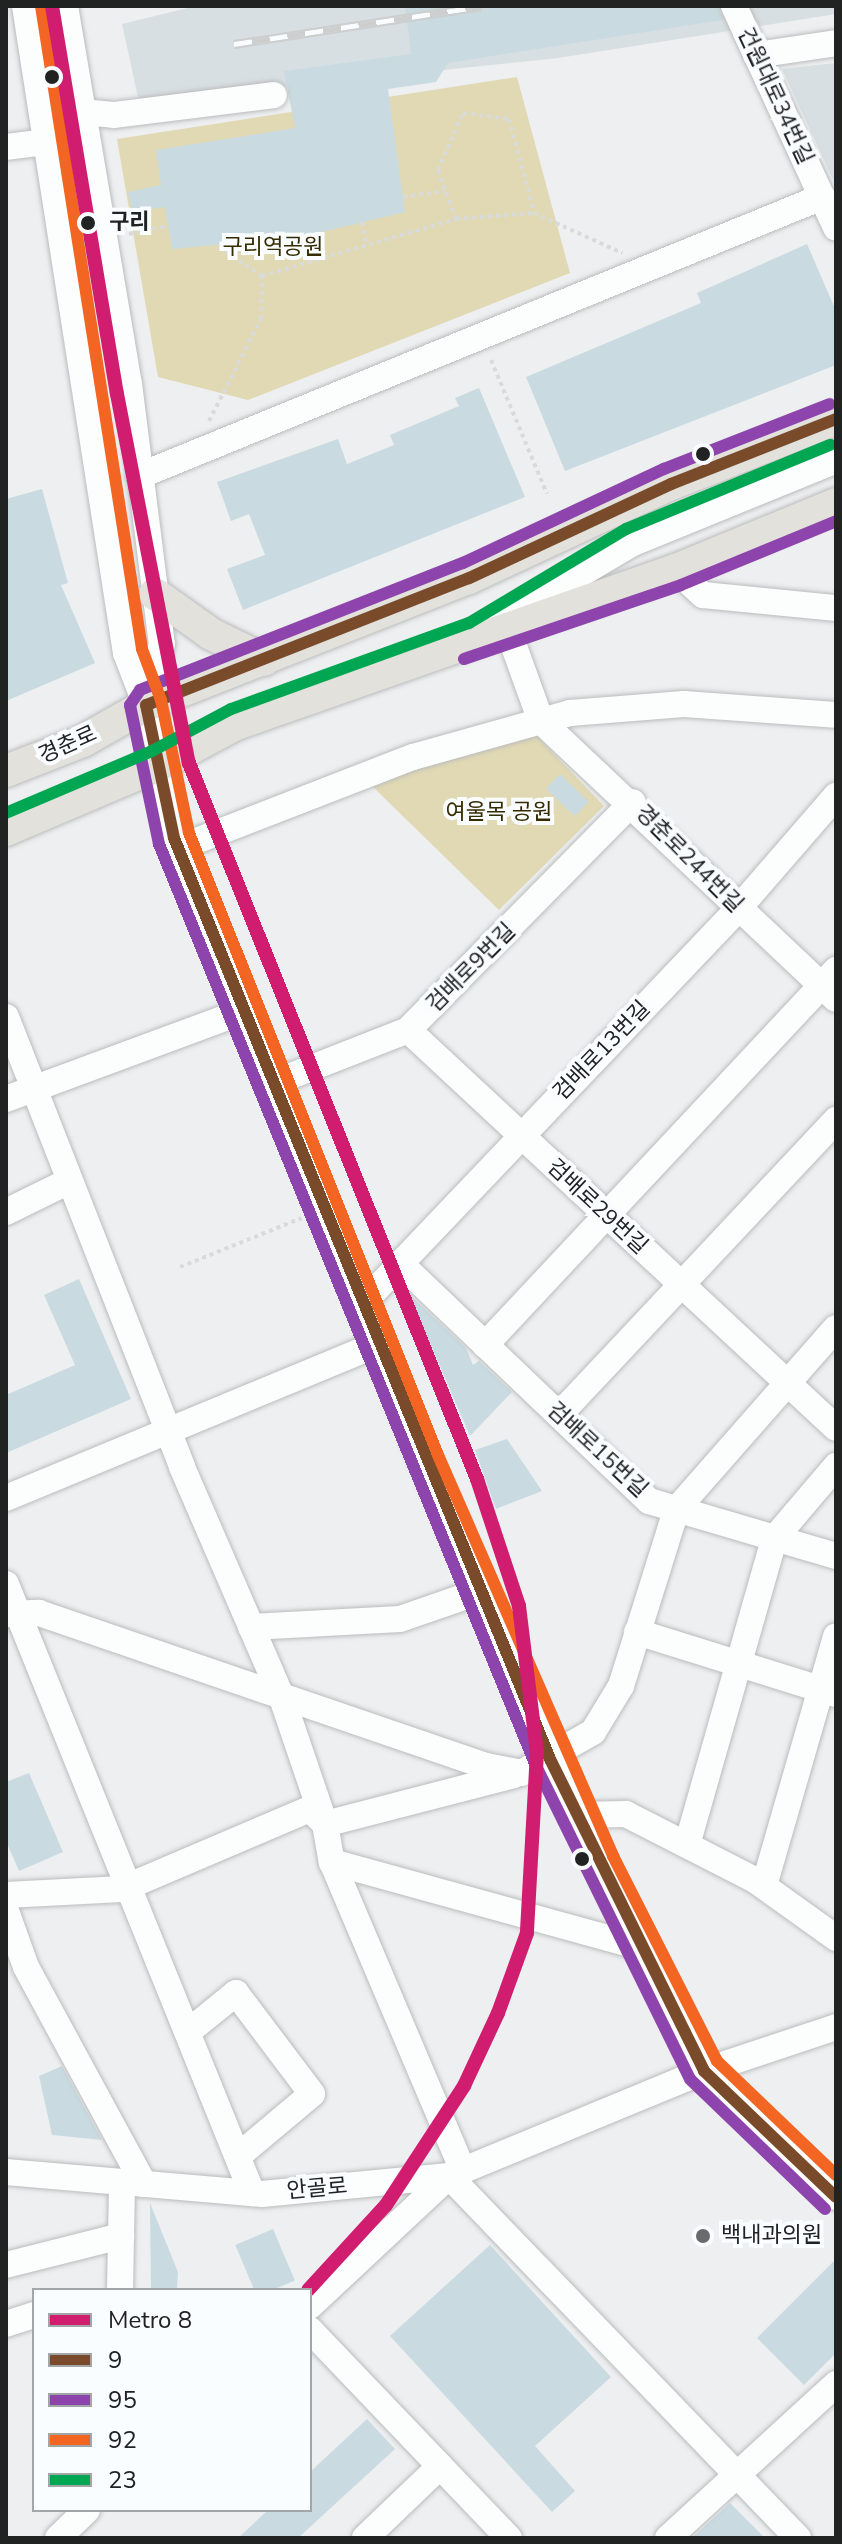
<!DOCTYPE html>
<meta charset="utf-8">
<style>
body{margin:0}
#map{position:relative;width:842px;height:2544px;overflow:hidden;background:#edeff0;font-family:"Nunito Sans","Noto Sans KR",sans-serif}
div>[style]{position:absolute}
[style*='--x']{left:calc(var(--x)*1px);top:calc(var(--y)*1px);width:calc(var(--w)*1px);rotate:calc(var(--a)*1deg)}
.built>*{inset:0;background:#d8dfe2}
.green>*{inset:0;background:#e1d9b4}
.building>*{inset:0;background:#c9dbe1;transform-origin:0 0}
.path>*{height:4px;margin-top:-2px;transform-origin:0;background:repeating-linear-gradient(90deg,#d9dada 0 4px,transparent 0 8px)}
.roads{filter:drop-shadow(0 0 2px #bbbcbd) drop-shadow(0 0 2px #bbbcbd)}
.minor>*{height:26px;margin:-13px;padding:0 13px;transform-origin:13px;border-radius:13px;background:#fcfdfd}
.major>*{height:32px;margin:-16px;padding:0 16px;transform-origin:16px;border-radius:16px;background:#e2e1dc}
.rail>*{height:9px;margin-top:-4.5px;transform-origin:0;background:repeating-linear-gradient(90deg,#f9fdff 0 18px,#cdcece 0 36px);box-sizing:border-box;border-block:2px solid #cdcece}
.bus-1>*{height:12px;margin:-6px;padding:0 6px;transform-origin:6px;border-radius:6px;background:#7a4b2a}
.bus-2>*{height:12px;margin:-6px;padding:0 6px;transform-origin:6px;border-radius:6px;background:#8e44ad}
.bus-3>*{height:12px;margin:-6px;padding:0 6px;transform-origin:6px;border-radius:6px;background:#f26522}
.bus-4>*{height:12px;margin:-6px;padding:0 6px;transform-origin:6px;border-radius:6px;background:#00a651}
.metro-1>*{height:14px;margin:-7px;padding:0 7px;transform-origin:7px;border-radius:7px;background:#d11d70}
.dots>*{width:22px;height:22px;translate:-50% -50%;box-sizing:border-box;border:4px solid #f9fdff;border-radius:50%}
span{translate:-50% -50%;white-space:nowrap;text-align:center;line-height:1.15;-webkit-text-stroke:8px #f9fdff;paint-order:stroke}
.street-label{font-size:22px;color:#212323}
.stop-label{font-size:22px;color:#212323;font-weight:700}
.left{translate:0 -50%;text-align:left}
.park-label{font-size:22px;color:#362c02}
.poi-label{font-size:22px;color:#212323}
.frame{position:absolute;inset:0;border:8px solid #212323;pointer-events:none}
.legend{position:absolute;left:32px;top:2288px;width:280px;height:224px;box-sizing:border-box;background:#f9fdff;border:2px solid #a3a6a7;margin:0;padding:10px 14px;list-style:none;font-size:24px;color:#212323}
.legend li{display:flex;align-items:center;gap:16px;height:40px}
.legend b{width:40px;border:2px solid #a3a6a7}
</style>
<div id="map">
<div class="built">
<i style="clip-path:polygon(196px 6px,836px 6px,836px 14px,558px 58px,139px 102px,122px 24px)"></i>
<i style="clip-path:polygon(836px 63px,836px 186px,782px 69px)"></i>
</div>
<div class="green">
<i style="clip-path:polygon(517px 77px,570px 273px,248px 400px,158px 377px,117px 139px)"></i>
<i style="clip-path:polygon(533px 732px,604px 806px,499px 910px,370px 784px)"></i>
</div>
<div class="building">
<i style="clip-path:polygon(405px 6px,718px 6px,723px 20px,448px 63px,436px 82px,388px 89px,405px 212px,301px 237px,172px 249px,165px 207px,132px 212px,128px 192px,161px 185px,156px 150px,295px 128px,284px 71px,411px 54px)"></i>
<i style="clip-path:polygon(807px 244px,836px 311px,836px 365px,565px 471px,526px 377px,701px 303px,697px 293px)"></i>
<i style="clip-path:polygon(479px 388px,525px 497px,243px 610px,227px 569px,265px 555px,249px 514px,231px 521px,217px 482px,338px 439px,347px 464px,394px 445px,390px 435px,459px 406px,455px 398px)"></i>
<i style="clip-path:polygon(42px 489px,68px 583px,61px 585px,95px 663px,6px 701px,6px 499px)"></i>
<i style="left:560px;top:774px;width:40px;height:20px;rotate:44deg"></i>
<i style="clip-path:polygon(79px 1279px,131px 1399px,6px 1453px,6px 1395px,75px 1365px,44px 1295px)"></i>
<i style="clip-path:polygon(409px 1294px,466px 1348px,473px 1365px,479px 1361px,512px 1392px,470px 1436px)"></i>
<i style="clip-path:polygon(507px 1439px,542px 1491px,496px 1509px,475px 1450px)"></i>
<i style="clip-path:polygon(29px 1773px,63px 1852px,19px 1871px,6px 1841px,6px 1782px)"></i>
<i style="clip-path:polygon(62px 2066px,102px 2140px,52px 2135px,39px 2076px)"></i>
<i style="clip-path:polygon(150px 2203px,178px 2272px,177px 2290px,151px 2290px)"></i>
<i style="left:273px;top:2229px;width:56px;height:41px;rotate:67deg"></i>
<i style="clip-path:polygon(490px 2245px,611px 2377px,535px 2446px,575px 2491px,552px 2512px,390px 2336px)"></i>
<i style="clip-path:polygon(836px 2259px,836px 2353px,804px 2385px,757px 2338px)"></i>
<i style="clip-path:polygon(367px 2419px,395px 2449px,298px 2538px,238px 2538px,268px 2510px,310px 2510px,310px 2472px)"></i>
<i style="clip-path:polygon(730px 2503px,765px 2538px,692px 2538px)"></i>
</div>
<div class="path">
<i style="--x:403;--y:197;--w:42;--a:-8.1"></i>
<i style="--x:456;--y:219;--w:52;--a:-110.2"></i>
<i style="--x:438;--y:170;--w:62;--a:-66.3"></i>
<i style="--x:463;--y:113;--w:46;--a:7.4"></i>
<i style="--x:509;--y:119;--w:96;--a:75"></i>
<i style="--x:362;--y:222;--w:21;--a:79"></i>
<i style="--x:129;--y:234;--w:40;--a:-12"></i>
<i style="--x:219;--y:247;--w:52;--a:34"></i>
<i style="--x:491;--y:360;--w:145;--a:67.3"></i>
<i style="--x:209;--y:421;--w:114;--a:-63"></i>
<i style="--x:261;--y:319;--w:43;--a:-88.7"></i>
<i style="--x:262;--y:276;--w:202;--a:-16.4"></i>
<i style="--x:456;--y:219;--w:78;--a:-4.4"></i>
<i style="--x:534;--y:213;--w:97;--a:24.4"></i>
<i style="--x:180;--y:1267;--w:131;--a:-21.9"></i>
</div>
<div class="roads">
<div class="minor">
<i style="--x:25;--y:6;--w:655;--a:81.13"></i>
<i style="--x:126;--y:653;--w:56;--a:69"></i>
<i style="--x:146;--y:705;--w:136;--a:78.1"></i>
<i style="--x:174;--y:838;--w:671;--a:68.21"></i>
<i style="--x:423;--y:1461;--w:439;--a:66.4"></i>
<i style="--x:599;--y:1863;--w:233;--a:63.2"></i>
<i style="--x:704;--y:2071;--w:182;--a:43.7"></i>
<i style="--x:65;--y:6;--w:383;--a:80.4"></i>
<i style="--x:129;--y:384;--w:262;--a:82.8"></i>
<i style="--x:162;--y:644;--w:63;--a:104.7"></i>
<i style="--x:734;--y:6;--w:244;--a:65.3"></i>
<i style="--x:756;--y:55;--w:81;--a:-8.5"></i>
<i style="--x:81;--y:112;--w:33;--a:5"></i>
<i style="--x:114;--y:115;--w:161;--a:-7.1"></i>
<i style="--x:6;--y:147;--w:40;--a:-7.1"></i>
<i style="--x:139;--y:476;--w:738;--a:-22.22"></i>
<i style="--x:676;--y:570;--w:37;--a:43"></i>
<i style="--x:703;--y:595;--w:134;--a:5.6"></i>
<i style="--x:489;--y:628;--w:167;--a:-30.6"></i>
<i style="--x:633;--y:543;--w:219;--a:-22.2"></i>
<i style="--x:508;--y:630;--w:97;--a:70.1"></i>
<i style="--x:541;--y:721;--w:405;--a:43.3"></i>
<i style="--x:178;--y:848;--w:252;--a:-21.2"></i>
<i style="--x:413;--y:757;--w:163;--a:-15.7"></i>
<i style="--x:570;--y:713;--w:114;--a:-4.5"></i>
<i style="--x:684;--y:704;--w:152;--a:4.1"></i>
<i style="--x:6;--y:1017;--w:483;--a:68.6"></i>
<i style="--x:182;--y:1467;--w:252;--a:66.6"></i>
<i style="--x:282;--y:1698;--w:133;--a:71.2"></i>
<i style="--x:325;--y:1824;--w:195;--a:-14.5"></i>
<i style="--x:408;--y:1030;--w:584;--a:42.92"></i>
<i style="--x:273;--y:1083;--w:145;--a:-21.4"></i>
<i style="--x:408;--y:1030;--w:320;--a:-45.4"></i>
<i style="--x:6;--y:1099;--w:254;--a:-20.3"></i>
<i style="--x:6;--y:1212;--w:68;--a:-26.2"></i>
<i style="--x:403;--y:1266;--w:340;--a:43.7"></i>
<i style="--x:649;--y:1501;--w:195;--a:16.4"></i>
<i style="--x:363;--y:1303;--w:544;--a:-46.42"></i>
<i style="--x:738;--y:909;--w:150;--a:-49.1"></i>
<i style="--x:485;--y:1345;--w:514;--a:-46.89"></i>
<i style="--x:559;--y:1415;--w:405;--a:-46.8"></i>
<i style="--x:6;--y:1498;--w:402;--a:-22.5"></i>
<i style="--x:6;--y:1584;--w:657;--a:68"></i>
<i style="--x:6;--y:1614;--w:33;--a:-2"></i>
<i style="--x:39;--y:1613;--w:472;--a:18.9"></i>
<i style="--x:486;--y:1766;--w:36;--a:11"></i>
<i style="--x:521;--y:1773;--w:83;--a:-29.7"></i>
<i style="--x:593;--y:1732;--w:54;--a:-58.7"></i>
<i style="--x:621;--y:1686;--w:184;--a:-72.6"></i>
<i style="--x:676;--y:1510;--w:242;--a:-48.7"></i>
<i style="--x:251;--y:1627;--w:149;--a:-3.1"></i>
<i style="--x:400;--y:1619;--w:83;--a:-19.1"></i>
<i style="--x:637;--y:1632;--w:208;--a:17.3"></i>
<i style="--x:576;--y:1815;--w:50;--a:-1.1"></i>
<i style="--x:626;--y:1814;--w:145;--a:27.1"></i>
<i style="--x:755;--y:1880;--w:100;--a:35.6"></i>
<i style="--x:687;--y:1845;--w:318;--a:-74.1"></i>
<i style="--x:774;--y:1539;--w:96;--a:-49.7"></i>
<i style="--x:332;--y:1862;--w:320;--a:15.4"></i>
<i style="--x:764;--y:1886;--w:260;--a:-73.9"></i>
<i style="--x:6;--y:1895;--w:116;--a:-3"></i>
<i style="--x:122;--y:1889;--w:204;--a:-23.1"></i>
<i style="--x:310;--y:1809;--w:21;--a:45"></i>
<i style="--x:325;--y:1824;--w:39;--a:80"></i>
<i style="--x:332;--y:1862;--w:333;--a:67"></i>
<i style="--x:6;--y:1911;--w:59;--a:70.3"></i>
<i style="--x:26;--y:1967;--w:247;--a:61.5"></i>
<i style="--x:188;--y:2032;--w:62;--a:-39.1"></i>
<i style="--x:236;--y:1993;--w:126;--a:53"></i>
<i style="--x:312;--y:2094;--w:97;--a:140"></i>
<i style="--x:6;--y:2172;--w:257;--a:4.9"></i>
<i style="--x:262;--y:2194;--w:188;--a:-5.5"></i>
<i style="--x:449;--y:2176;--w:276;--a:-22.4"></i>
<i style="--x:704;--y:2071;--w:139;--a:-18.4"></i>
<i style="--x:6;--y:2265;--w:119;--a:-14.2"></i>
<i style="--x:120;--y:2290;--w:108;--a:-88.9"></i>
<i style="--x:310;--y:2306;--w:190;--a:-43.1"></i>
<i style="--x:449;--y:2176;--w:503;--a:46.05"></i>
<i style="--x:6;--y:2324;--w:29;--a:-18"></i>
<i style="--x:310;--y:2330;--w:288;--a:46.3"></i>
<i style="--x:58;--y:2538;--w:40;--a:-44"></i>
<i style="--x:365;--y:2538;--w:104;--a:-43.8"></i>
<i style="--x:668;--y:2538;--w:228;--a:-42.5"></i>
</div>
<div class="major">
<i style="--x:155;--y:594;--w:69;--a:35.5"></i>
<i style="--x:211;--y:634;--w:59;--a:26.1"></i>
<i style="--x:6;--y:771;--w:83;--a:-21.3"></i>
<i style="--x:83;--y:741;--w:73;--a:-29.7"></i>
<i style="--x:146;--y:705;--w:347;--a:-21.5"></i>
<i style="--x:469;--y:578;--w:223;--a:-25"></i>
<i style="--x:671;--y:484;--w:177;--a:-21.5"></i>
<i style="--x:6;--y:830;--w:166;--a:-23"></i>
<i style="--x:159;--y:765;--w:87;--a:-28"></i>
<i style="--x:236;--y:724;--w:466;--a:-19.3"></i>
<i style="--x:676;--y:570;--w:173;--a:-22.4"></i>
</div>
</div>
<div class="rail">
<i style="--x:234;--y:44;--w:250;--a:-8.7"></i>
</div>
<div class="bus-1">
<i style="--x:836;--y:419;--w:177;--a:158.5"></i>
<i style="--x:671;--y:484;--w:223;--a:155"></i>
<i style="--x:469;--y:578;--w:347;--a:158.5"></i>
<i style="--x:146;--y:705;--w:136;--a:78.1"></i>
<i style="--x:174;--y:838;--w:995;--a:67.79"></i>
<i style="--x:550;--y:1759;--w:348;--a:63.7"></i>
<i style="--x:704;--y:2071;--w:182;--a:43.7"></i>
</div>
<div class="bus-2">
<i style="--x:464;--y:659;--w:229;--a:-18.8"></i>
<i style="--x:681;--y:585;--w:168;--a:-22.4"></i>
<i style="--x:825;--y:2209;--w:187;--a:-136.1"></i>
<i style="--x:690;--y:2079;--w:349;--a:-116.2"></i>
<i style="--x:536;--y:1766;--w:996;--a:-112.24"></i>
<i style="--x:159;--y:844;--w:142;--a:-101.8"></i>
<i style="--x:130;--y:705;--w:18;--a:-56"></i>
<i style="--x:140;--y:690;--w:347;--a:-21.5"></i>
<i style="--x:463;--y:563;--w:222;--a:-25.1"></i>
<i style="--x:664;--y:469;--w:178;--a:-21.4"></i>
</div>
<div class="bus-3">
<i style="--x:41;--y:6;--w:651;--a:81.07"></i>
<i style="--x:142;--y:649;--w:54;--a:69.6"></i>
<i style="--x:161;--y:700;--w:136;--a:78.1"></i>
<i style="--x:189;--y:833;--w:670;--a:68.18"></i>
<i style="--x:438;--y:1455;--w:438;--a:66.4"></i>
<i style="--x:613;--y:1856;--w:230;--a:63.1"></i>
<i style="--x:717;--y:2061;--w:165;--a:43.8"></i>
</div>
<div class="bus-4">
<i style="--x:6;--y:813;--w:159;--a:-23"></i>
<i style="--x:152;--y:751;--w:89;--a:-28"></i>
<i style="--x:231;--y:709;--w:253;--a:-19.9"></i>
<i style="--x:469;--y:623;--w:183;--a:-30.9"></i>
<i style="--x:626;--y:529;--w:221;--a:-22.4"></i>
</div>
<div class="metro-1">
<i style="--x:52;--y:6;--w:393;--a:80.5"></i>
<i style="--x:117;--y:394;--w:376;--a:79"></i>
<i style="--x:189;--y:763;--w:772;--a:68.09"></i>
<i style="--x:477;--y:1479;--w:134;--a:71.7"></i>
<i style="--x:519;--y:1606;--w:147;--a:83"></i>
<i style="--x:537;--y:1752;--w:181;--a:93.2"></i>
<i style="--x:527;--y:1933;--w:85;--a:109.9"></i>
<i style="--x:498;--y:2013;--w:81;--a:115"></i>
<i style="--x:464;--y:2086;--w:142;--a:123.2"></i>
<i style="--x:386;--y:2205;--w:115;--a:132.5"></i>
</div>
<div class="dots">
<i style="left:52px;top:77px;background:#212323"></i>
<i style="left:88px;top:223px;background:#212323"></i>
<i style="left:703px;top:454px;background:#212323"></i>
<i style="left:582px;top:1859px;background:#212323"></i>
<i style="left:703px;top:2236px;background:#686a6b"></i>
</div>
<div class="street-label">
<span style="left:775px;top:96px;rotate:65deg">건원대로34번길</span>
<span style="left:68px;top:745px;rotate:-24deg">경춘로</span>
<span style="left:689px;top:859px;rotate:45deg">경춘로244번길</span>
<span style="left:471px;top:968px;rotate:-45deg">검배로9번길</span>
<span style="left:602px;top:1051px;rotate:-46deg">검배로13번길</span>
<span style="left:597px;top:1207px;rotate:43deg">검배로29번길</span>
<span style="left:597px;top:1450px;rotate:43deg">검배로15번길</span>
<span style="left:317px;top:2189px;rotate:-5deg">안골로</span>
</div>
<div class="stop-label">
<span class="left" style="left:109px;top:223px">구리</span>
</div>
<div class="park-label">
<span style="left:273px;top:248px">구리역공원</span>
<span style="left:499px;top:813px">여울목 공원</span>
</div>
<div class="poi-label">
<span class="left" style="left:721px;top:2236px">백내과의원</span>
</div>
<div class="frame"></div>
<ul class="legend">
<li><b style="height:10px;background:#d11d70"></b>Metro 8</li>
<li><b style="height:10px;background:#7a4b2a"></b>9</li>
<li><b style="height:10px;background:#8e44ad"></b>95</li>
<li><b style="height:10px;background:#f26522"></b>92</li>
<li><b style="height:10px;background:#00a651"></b>23</li>
</ul>
</div>
